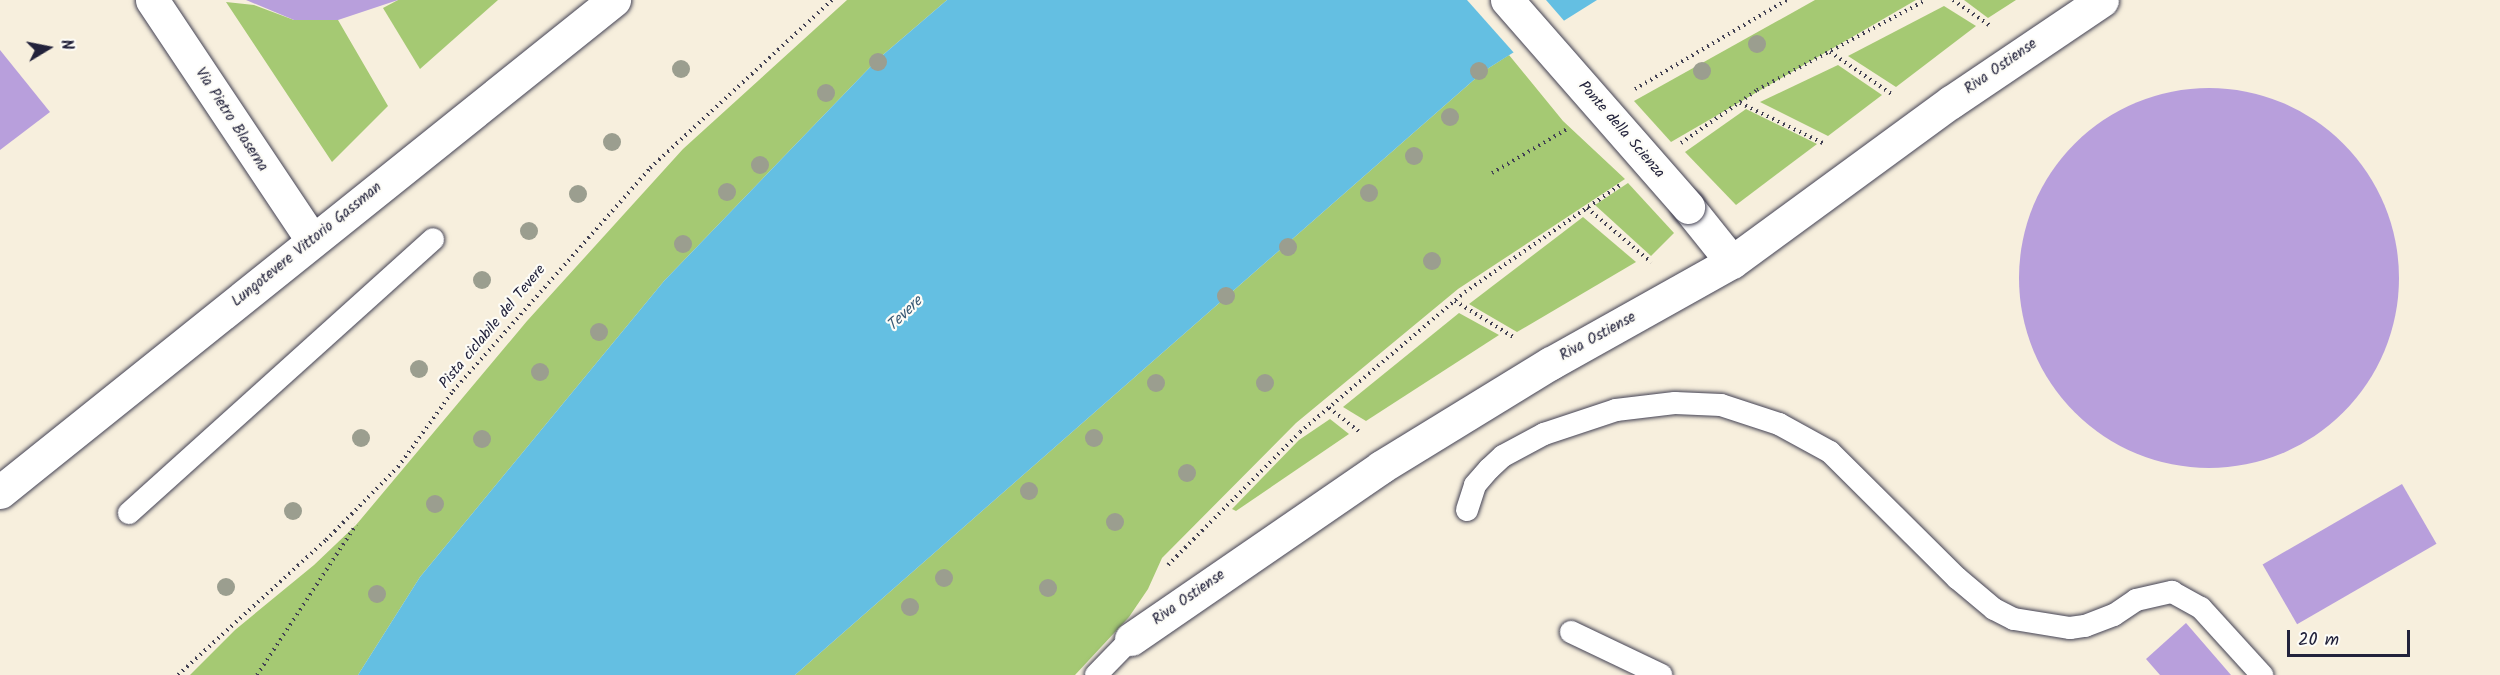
<!DOCTYPE html>
<style>
body{margin:0}
#map{position:relative;width:2500px;height:675px;overflow:hidden;background:#f7efdd;font-family:Kalam,sans-serif}
div>[style]{position:absolute}
[style*='--x']{left:calc(var(--x)*1px);top:calc(var(--y)*1px);width:calc(var(--w)*1px);rotate:calc(var(--a)*1deg)}
.green>*{inset:0;background:#a5c973}
.water>*{inset:0;background:#64bfe2}
.pier>*{inset:0;background:#f7efdd}
.building>*{inset:0;background:#b89fdc;transform-origin:0 0}
.round{border-radius:50%}
.path>*{height:4px;margin-top:-2px;transform-origin:0;background:repeating-linear-gradient(90deg,#424153 0 1.5px,transparent 0 6px)}
.roads{filter:drop-shadow(0 0 2px #424153) drop-shadow(0 0 2px #424153)}
.lane>*{height:22px;margin:-11px;padding:0 11px;transform-origin:11px;border-radius:11px;background:#fff}
.street>*{height:33px;margin:-16.5px;padding:0 16.5px;transform-origin:16.5px;border-radius:16.5px;background:#fff}
.secondary>*{height:33px;margin:-16.5px;padding:0 16.5px;transform-origin:16.5px;border-radius:16.5px;background:#fff}
.bridges{filter:drop-shadow(0 0 2px #424153) drop-shadow(0 0 2px #424153)}
.street-bridge>*{height:33px;margin:-16.5px;padding:0 16.5px;transform-origin:16.5px;border-radius:16.5px;background:#fff}
.trees>*{width:18px;height:18px;margin:-9px;border-radius:50%;background:#9b9e8f}
span{translate:-50% -50%;white-space:nowrap;text-align:center;line-height:1.15;-webkit-text-stroke:4.5px #fdfcf7;paint-order:stroke}
.street-label{font-size:15px;color:#22223b}
.water-label{font-size:16px;color:#395975;font-style:italic}
.north{position:absolute;left:18px;top:18px;width:60px;height:60px;-webkit-text-stroke:4px #fdfcf7;paint-order:stroke;rotate:80deg;font-size:16px;font-weight:700;line-height:24px;text-align:center;color:#22223b}
.north::after{content:'';display:block;margin:auto;width:21px;height:27px;background:#22223b;clip-path:polygon(50% 0,100% 100%,50% 72%,0 100%)}
.scale{position:absolute;left:2287px;top:630px;width:123px;height:27px;box-sizing:border-box;border:3px solid #22223b;border-top:0;padding-left:8px;font-size:18px;line-height:21px;white-space:nowrap;color:#22223b;-webkit-text-stroke:4px #fdfcf7;paint-order:stroke}
</style>
<div id="map">
<div class="green">
<i style="clip-path:polygon(398px 0,498px 0,420px 69px,383px 8px)"></i>
<i style="clip-path:polygon(847px 0,947px 0,877px 60px,664px 281px,420px 577px,358px 675px,190px 675px,235px 630px,314px 565px,356px 525px,527px 321px,683px 149px)"></i>
<i style="clip-path:polygon(1815px 0,1916px 0,1671px 142px,1634px 101px)"></i>
<i style="clip-path:polygon(1964px 0,2016px 0,1988px 18px)"></i>
<i style="clip-path:polygon(226px 2px,254px 5px,294px 20px,338px 20px,388px 106px,332px 162px)"></i>
<i style="clip-path:polygon(1944px 6px,1976px 26px,1896px 87px,1848px 56px)"></i>
<i style="clip-path:polygon(1509px 55px,1563px 121px,1625px 179px,1458px 289px,1296px 423px,1162px 558px,1148px 589px,1129px 617px,1075px 675px,795px 675px,1484px 71px)"></i>
<i style="clip-path:polygon(1838px 65px,1882px 95px,1828px 136px,1760px 102px)"></i>
<i style="clip-path:polygon(1746px 109px,1817px 144px,1736px 205px,1685px 152px)"></i>
<i style="clip-path:polygon(1628px 183px,1674px 233px,1651px 256px,1595px 205px)"></i>
<i style="clip-path:polygon(1583px 217px,1636px 262px,1517px 332px,1469px 304px)"></i>
<i style="clip-path:polygon(1459px 313px,1499px 335px,1366px 421px,1343px 407px)"></i>
<i style="clip-path:polygon(1330px 419px,1349px 434px,1236px 511px,1232px 509px,1299px 440px)"></i>
</div>
<div class="water">
<i style="clip-path:polygon(947px 0,1597px 0,1484px 71px,795px 675px,358px 675px,420px 577px,664px 281px,877px 60px)"></i>
</div>
<div class="pier">
<i style="clip-path:polygon(1467px 0,1546px 0,1566px 23px,1515px 54px)"></i>
</div>
<div class="building">
<i style="clip-path:polygon(246px 0,398px 0,338px 20px,294px 20px)"></i>
<i style="clip-path:polygon(0 50px,50px 112px,0 150px)"></i>
<i class="round" style="left:2019px;top:88px;width:380px;height:380px"></i>
<i style="left:2402px;top:484px;width:69px;height:161px;rotate:60deg"></i>
<i style="clip-path:polygon(2186px 623px,2231px 675px,2160px 675px,2146px 659px)"></i>
</div>
<div class="path">
<i style="--x:1953;--y:0;--w:47;--a:34.7"></i>
<i style="--x:1830;--y:52;--w:76;--a:34.3"></i>
<i style="--x:1635;--y:89;--w:176;--a:-30.4"></i>
<i style="--x:1740;--y:103;--w:94;--a:25.8"></i>
<i style="--x:1681;--y:143;--w:93;--a:-34.9"></i>
<i style="--x:1757;--y:90;--w:191;--a:-28"></i>
<i style="--x:1492;--y:173;--w:89;--a:-30.3"></i>
<i style="--x:1587;--y:208;--w:84;--a:40.2"></i>
<i style="--x:1455;--y:301;--w:70;--a:31.7"></i>
<i style="--x:1329;--y:408;--w:41;--a:38"></i>
<i style="--x:1168;--y:565;--w:187;--a:-45.2"></i>
<i style="--x:1300;--y:432;--w:216;--a:-40.3"></i>
<i style="--x:1465;--y:292;--w:188;--a:-34.6"></i>
<i style="--x:178;--y:675;--w:200;--a:-42.4"></i>
<i style="--x:326;--y:540;--w:103;--a:-45.4"></i>
<i style="--x:398;--y:467;--w:94;--a:-54.1"></i>
<i style="--x:453;--y:391;--w:298;--a:-48.5"></i>
<i style="--x:650;--y:168;--w:248;--a:-42.7"></i>
<i style="--x:257;--y:675;--w:180;--a:-56.6"></i>
</div>
<div class="roads">
<div class="lane">
<i style="--x:1467;--y:510;--w:26;--a:-72"></i>
<i style="--x:1475;--y:485;--w:21;--a:-49"></i>
<i style="--x:1489;--y:469;--w:19;--a:-43"></i>
<i style="--x:1503;--y:456;--w:47;--a:-28.2"></i>
<i style="--x:1544;--y:434;--w:76;--a:-18.4"></i>
<i style="--x:1616;--y:410;--w:59;--a:-6.8"></i>
<i style="--x:1675;--y:403;--w:46;--a:2.5"></i>
<i style="--x:1721;--y:405;--w:61;--a:18.1"></i>
<i style="--x:1779;--y:424;--w:58;--a:28.8"></i>
<i style="--x:1830;--y:452;--w:179;--a:44.8"></i>
<i style="--x:1957;--y:578;--w:48;--a:40"></i>
<i style="--x:1994;--y:609;--w:22;--a:27"></i>
<i style="--x:2014;--y:619;--w:57;--a:9.1"></i>
<i style="--x:2070;--y:628;--w:15;--a:-8"></i>
<i style="--x:2085;--y:626;--w:31;--a:-21"></i>
<i style="--x:2114;--y:615;--w:27;--a:-34"></i>
<i style="--x:2136;--y:600;--w:37;--a:-13"></i>
<i style="--x:2172;--y:592;--w:33;--a:29"></i>
<i style="--x:2201;--y:608;--w:91;--a:47.7"></i>
<i style="--x:129;--y:513;--w:409;--a:-42"></i>
<i style="--x:1571;--y:632;--w:100;--a:25.5"></i>
<i style="--x:1096;--y:675;--w:50;--a:-45.8"></i>
</div>
<div class="street">
<i style="--x:152;--y:0;--w:288;--a:56.3"></i>
<i style="--x:1688;--y:207;--w:70;--a:51.3"></i>
<i style="--x:1131;--y:639;--w:303;--a:-34.5"></i>
<i style="--x:1381;--y:467;--w:199;--a:-31.5"></i>
<i style="--x:1551;--y:363;--w:207;--a:-29.2"></i>
<i style="--x:1732;--y:262;--w:271;--a:-36.2"></i>
<i style="--x:1951;--y:102;--w:182;--a:-34"></i>
</div>
<div class="secondary">
<i style="--x:0;--y:492;--w:787;--a:-38.71"></i>
</div>
</div>
<div class="bridges">
<div class="street-bridge">
<i style="--x:1507;--y:0;--w:275;--a:48.8"></i>
</div>
</div>
<div class="trees">
<i style="left:1757px;top:44px"></i>
<i style="left:878px;top:62px"></i>
<i style="left:681px;top:69px"></i>
<i style="left:1479px;top:71px"></i>
<i style="left:1702px;top:71px"></i>
<i style="left:826px;top:93px"></i>
<i style="left:1450px;top:117px"></i>
<i style="left:612px;top:142px"></i>
<i style="left:1414px;top:156px"></i>
<i style="left:760px;top:165px"></i>
<i style="left:727px;top:192px"></i>
<i style="left:1369px;top:193px"></i>
<i style="left:578px;top:194px"></i>
<i style="left:529px;top:231px"></i>
<i style="left:683px;top:244px"></i>
<i style="left:1288px;top:247px"></i>
<i style="left:1432px;top:261px"></i>
<i style="left:482px;top:280px"></i>
<i style="left:1226px;top:296px"></i>
<i style="left:599px;top:332px"></i>
<i style="left:419px;top:369px"></i>
<i style="left:540px;top:372px"></i>
<i style="left:1156px;top:383px"></i>
<i style="left:1265px;top:383px"></i>
<i style="left:361px;top:438px"></i>
<i style="left:1094px;top:438px"></i>
<i style="left:482px;top:439px"></i>
<i style="left:1187px;top:473px"></i>
<i style="left:1029px;top:491px"></i>
<i style="left:435px;top:504px"></i>
<i style="left:293px;top:511px"></i>
<i style="left:1115px;top:522px"></i>
<i style="left:944px;top:578px"></i>
<i style="left:226px;top:587px"></i>
<i style="left:1048px;top:588px"></i>
<i style="left:377px;top:594px"></i>
<i style="left:910px;top:607px"></i>
</div>
<div class="street-label">
<span style="left:2001px;top:67px;rotate:-35deg">Riva Ostiense</span>
<span style="left:231px;top:120px;rotate:57deg">Via Pietro Blaserna</span>
<span style="left:1621px;top:130px;rotate:49deg">Ponte della Scienza</span>
<span style="left:307px;top:245px;rotate:-39deg">Lungotevere Vittorio Gassman</span>
<span style="left:493px;top:327px;rotate:-50deg">Pista ciclabile del Tevere</span>
<span style="left:1598px;top:337px;rotate:-29deg">Riva Ostiense</span>
<span style="left:1189px;top:598px;rotate:-35deg">Riva Ostiense</span>
</div>
<div class="water-label">
<span style="left:905px;top:314px;rotate:-44deg">Tevere</span>
</div>
<div class="north">N</div>
<div class="scale">20 m</div>
</div>
